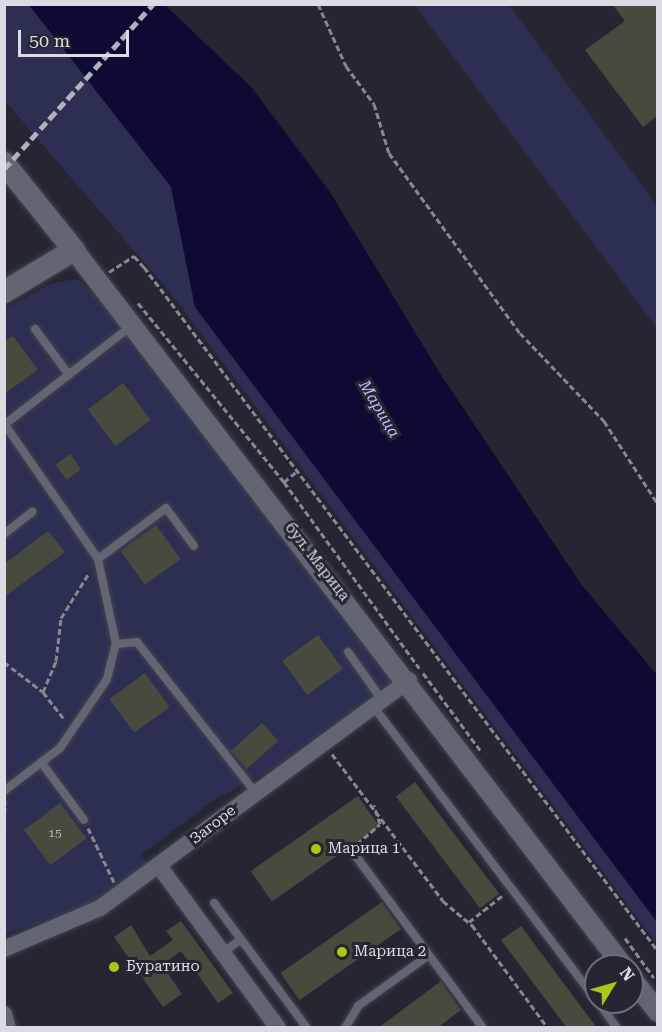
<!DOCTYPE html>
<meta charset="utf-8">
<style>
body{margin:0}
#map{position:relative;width:662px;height:1032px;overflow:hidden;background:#252632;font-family:"Roboto Serif",serif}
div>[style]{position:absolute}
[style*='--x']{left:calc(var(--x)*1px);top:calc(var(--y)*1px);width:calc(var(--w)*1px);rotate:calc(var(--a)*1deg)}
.green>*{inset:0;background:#2c2f51}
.water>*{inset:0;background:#0e0a33}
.building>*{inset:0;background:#474a3d;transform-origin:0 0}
.path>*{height:3px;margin-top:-1.5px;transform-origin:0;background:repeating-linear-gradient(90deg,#868791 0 6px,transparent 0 9px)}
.roads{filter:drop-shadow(0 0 2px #43444e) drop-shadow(0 0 2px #43444e)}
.service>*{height:8px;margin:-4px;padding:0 4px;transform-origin:4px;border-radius:4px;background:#646573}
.minor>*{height:16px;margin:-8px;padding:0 8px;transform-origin:8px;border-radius:8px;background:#646573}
.tertiary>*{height:20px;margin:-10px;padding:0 10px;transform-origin:10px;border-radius:10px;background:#646573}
.secondary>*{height:22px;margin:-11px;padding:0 11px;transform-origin:11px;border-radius:11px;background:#646573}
.rail>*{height:4.5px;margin-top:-2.25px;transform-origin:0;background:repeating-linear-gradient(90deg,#b1b2bb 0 9px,transparent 0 13.5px)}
.dots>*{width:16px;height:16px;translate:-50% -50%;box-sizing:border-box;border:3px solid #252632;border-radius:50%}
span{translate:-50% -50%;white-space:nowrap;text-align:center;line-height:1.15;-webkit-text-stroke:6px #252632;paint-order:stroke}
.number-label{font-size:12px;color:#b5b7ba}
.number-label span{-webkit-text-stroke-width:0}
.street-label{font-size:15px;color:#dadbe3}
.poi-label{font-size:15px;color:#dadbe3}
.left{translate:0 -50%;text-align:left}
.water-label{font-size:16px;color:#b8bffb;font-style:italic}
.frame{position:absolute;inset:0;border:6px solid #dadbe3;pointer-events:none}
.north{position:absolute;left:584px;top:954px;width:60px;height:60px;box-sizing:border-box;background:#252632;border:2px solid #6d6e79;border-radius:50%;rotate:53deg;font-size:16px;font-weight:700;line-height:24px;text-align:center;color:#dadbe3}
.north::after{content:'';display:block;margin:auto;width:21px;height:27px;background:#aac718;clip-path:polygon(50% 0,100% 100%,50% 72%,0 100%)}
.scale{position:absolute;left:18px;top:30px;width:111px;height:27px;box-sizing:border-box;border:3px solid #dadbe3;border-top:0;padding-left:8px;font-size:18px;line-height:21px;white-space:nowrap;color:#dadbe3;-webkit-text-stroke:4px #252632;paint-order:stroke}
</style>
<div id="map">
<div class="green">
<i style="clip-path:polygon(4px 5px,29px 5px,159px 165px,171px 187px,195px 307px,657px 922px,657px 944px,173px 296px,5px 101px)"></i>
<i style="clip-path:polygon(415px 5px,509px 5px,657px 206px,657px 328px)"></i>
<i style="clip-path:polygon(77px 279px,101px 298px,395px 680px,276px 767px,214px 800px,142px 854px,152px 872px,95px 906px,5px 934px,5px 309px,52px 283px)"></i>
</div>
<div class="water">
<i style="clip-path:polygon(29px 5px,165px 5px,252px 88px,330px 192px,441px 375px,581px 584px,657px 675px,657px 922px,195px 307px,171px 187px)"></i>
</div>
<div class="building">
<i style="clip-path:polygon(612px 4px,657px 4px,657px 116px,643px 127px,585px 50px,625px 21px)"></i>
<i style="clip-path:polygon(13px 336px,38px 370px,4px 394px,4px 341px)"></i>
<i style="left:123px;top:383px;width:46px;height:44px;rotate:53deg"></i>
<i style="left:70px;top:454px;width:19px;height:18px;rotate:54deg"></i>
<i style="left:156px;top:525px;width:42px;height:44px;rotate:54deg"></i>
<i style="clip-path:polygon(48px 531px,65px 552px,4px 597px,4px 564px)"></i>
<i style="left:318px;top:635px;width:42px;height:44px;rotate:54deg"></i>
<i style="left:145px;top:673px;width:42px;height:44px;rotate:54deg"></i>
<i style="left:262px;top:723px;width:24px;height:42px;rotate:48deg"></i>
<i style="left:415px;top:782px;width:140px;height:24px;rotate:53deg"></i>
<i style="left:358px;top:796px;width:37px;height:131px;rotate:55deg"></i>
<i style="left:60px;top:803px;width:44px;height:45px;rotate:53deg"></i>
<i style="left:382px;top:902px;width:33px;height:124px;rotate:55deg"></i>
<i style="clip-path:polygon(181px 921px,233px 993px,218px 1003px,181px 951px,162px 965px,182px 994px,163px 1007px,114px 937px,131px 925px,150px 956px,173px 940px,166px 931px)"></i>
<i style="clip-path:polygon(521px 926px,597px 1028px,567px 1028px,501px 940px)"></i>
<i style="clip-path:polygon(441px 981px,461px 1010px,437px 1028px,378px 1028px)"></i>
</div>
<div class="path">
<i style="--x:318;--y:4;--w:68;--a:65.7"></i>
<i style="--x:346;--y:66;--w:47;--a:53.6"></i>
<i style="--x:374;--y:104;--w:51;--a:73"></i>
<i style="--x:389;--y:153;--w:223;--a:54"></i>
<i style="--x:520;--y:333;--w:122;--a:46.3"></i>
<i style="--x:604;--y:421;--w:99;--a:57"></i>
<i style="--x:109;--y:272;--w:30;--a:-33"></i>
<i style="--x:134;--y:256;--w:15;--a:48"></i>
<i style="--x:144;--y:267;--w:856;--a:53.08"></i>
<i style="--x:138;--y:303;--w:231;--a:50.8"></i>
<i style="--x:284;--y:482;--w:230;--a:54"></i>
<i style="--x:284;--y:482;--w:17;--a:-40"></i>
<i style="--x:4;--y:662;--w:49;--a:37.6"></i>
<i style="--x:43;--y:692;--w:36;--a:52"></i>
<i style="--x:423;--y:673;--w:96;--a:53.5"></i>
<i style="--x:43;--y:692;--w:34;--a:-67"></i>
<i style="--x:56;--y:661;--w:43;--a:-83.4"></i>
<i style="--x:61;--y:618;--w:53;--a:-58.1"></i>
<i style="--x:332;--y:754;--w:184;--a:52.9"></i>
<i style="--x:443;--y:901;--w:38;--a:40"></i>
<i style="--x:472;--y:925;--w:128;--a:53.6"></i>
<i style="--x:88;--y:828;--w:60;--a:64.3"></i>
<i style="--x:357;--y:844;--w:30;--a:-41"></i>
<i style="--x:380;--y:824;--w:20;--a:-108"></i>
<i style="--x:4;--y:858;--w:58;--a:-89"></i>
<i style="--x:469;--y:922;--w:43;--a:-38.5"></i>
<i style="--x:625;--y:938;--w:49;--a:54.1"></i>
</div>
<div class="roads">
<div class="service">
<i style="--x:35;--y:329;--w:57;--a:53.5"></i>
<i style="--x:4;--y:425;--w:161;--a:-37.9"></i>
<i style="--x:5;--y:425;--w:163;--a:55.2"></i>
<i style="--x:98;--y:559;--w:87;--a:78"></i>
<i style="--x:4;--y:534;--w:36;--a:-38"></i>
<i style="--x:98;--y:559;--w:85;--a:-36.9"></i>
<i style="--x:166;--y:508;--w:47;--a:53.6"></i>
<i style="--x:348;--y:652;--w:59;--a:54.7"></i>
<i style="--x:373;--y:706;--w:369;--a:52.8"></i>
<i style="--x:41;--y:762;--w:72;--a:53.4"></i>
<i style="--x:4;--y:791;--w:71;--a:-37.5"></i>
<i style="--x:60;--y:748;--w:83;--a:-55.7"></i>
<i style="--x:107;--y:679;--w:36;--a:-76"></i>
<i style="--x:116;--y:644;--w:21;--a:-5"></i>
<i style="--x:137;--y:642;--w:191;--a:51.8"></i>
<i style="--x:355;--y:855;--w:215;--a:53.5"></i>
<i style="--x:214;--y:903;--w:156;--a:53.4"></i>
<i style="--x:223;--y:953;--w:23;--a:-38"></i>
<i style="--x:598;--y:1002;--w:32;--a:54"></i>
<i style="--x:345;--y:1028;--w:26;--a:-59"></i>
<i style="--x:358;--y:1006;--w:87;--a:-35.7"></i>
</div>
<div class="minor">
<i style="--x:159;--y:866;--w:201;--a:53.7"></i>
<i style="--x:4;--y:949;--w:104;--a:-23.1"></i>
<i style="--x:100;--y:908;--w:384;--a:-36.4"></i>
<i style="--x:4;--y:1014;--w:15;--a:74"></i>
</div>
<div class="tertiary">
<i style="--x:74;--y:250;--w:902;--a:52.52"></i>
<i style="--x:632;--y:979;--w:42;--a:51.8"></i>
</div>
<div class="secondary">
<i style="--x:4;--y:163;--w:112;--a:51.2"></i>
<i style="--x:74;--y:250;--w:82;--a:149"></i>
</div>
</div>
<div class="rail">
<i style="--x:4;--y:169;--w:222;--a:-47.9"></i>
</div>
<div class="dots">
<i style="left:316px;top:849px;background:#aac718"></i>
<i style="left:342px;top:952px;background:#aac718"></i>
<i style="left:114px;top:967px;background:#aac718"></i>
</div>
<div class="number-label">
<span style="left:55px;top:834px">15</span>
</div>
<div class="street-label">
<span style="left:317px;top:562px;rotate:52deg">бул. Марица</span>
<span style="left:213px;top:825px;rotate:-38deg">Загоре</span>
</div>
<div class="poi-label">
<span class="left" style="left:328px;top:849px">Марица 1</span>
<span class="left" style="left:354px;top:952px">Марица 2</span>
<span class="left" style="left:126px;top:967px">Буратино</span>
</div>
<div class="water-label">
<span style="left:379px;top:409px;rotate:59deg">Марица</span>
</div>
<div class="frame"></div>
<div class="north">N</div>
<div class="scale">50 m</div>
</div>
